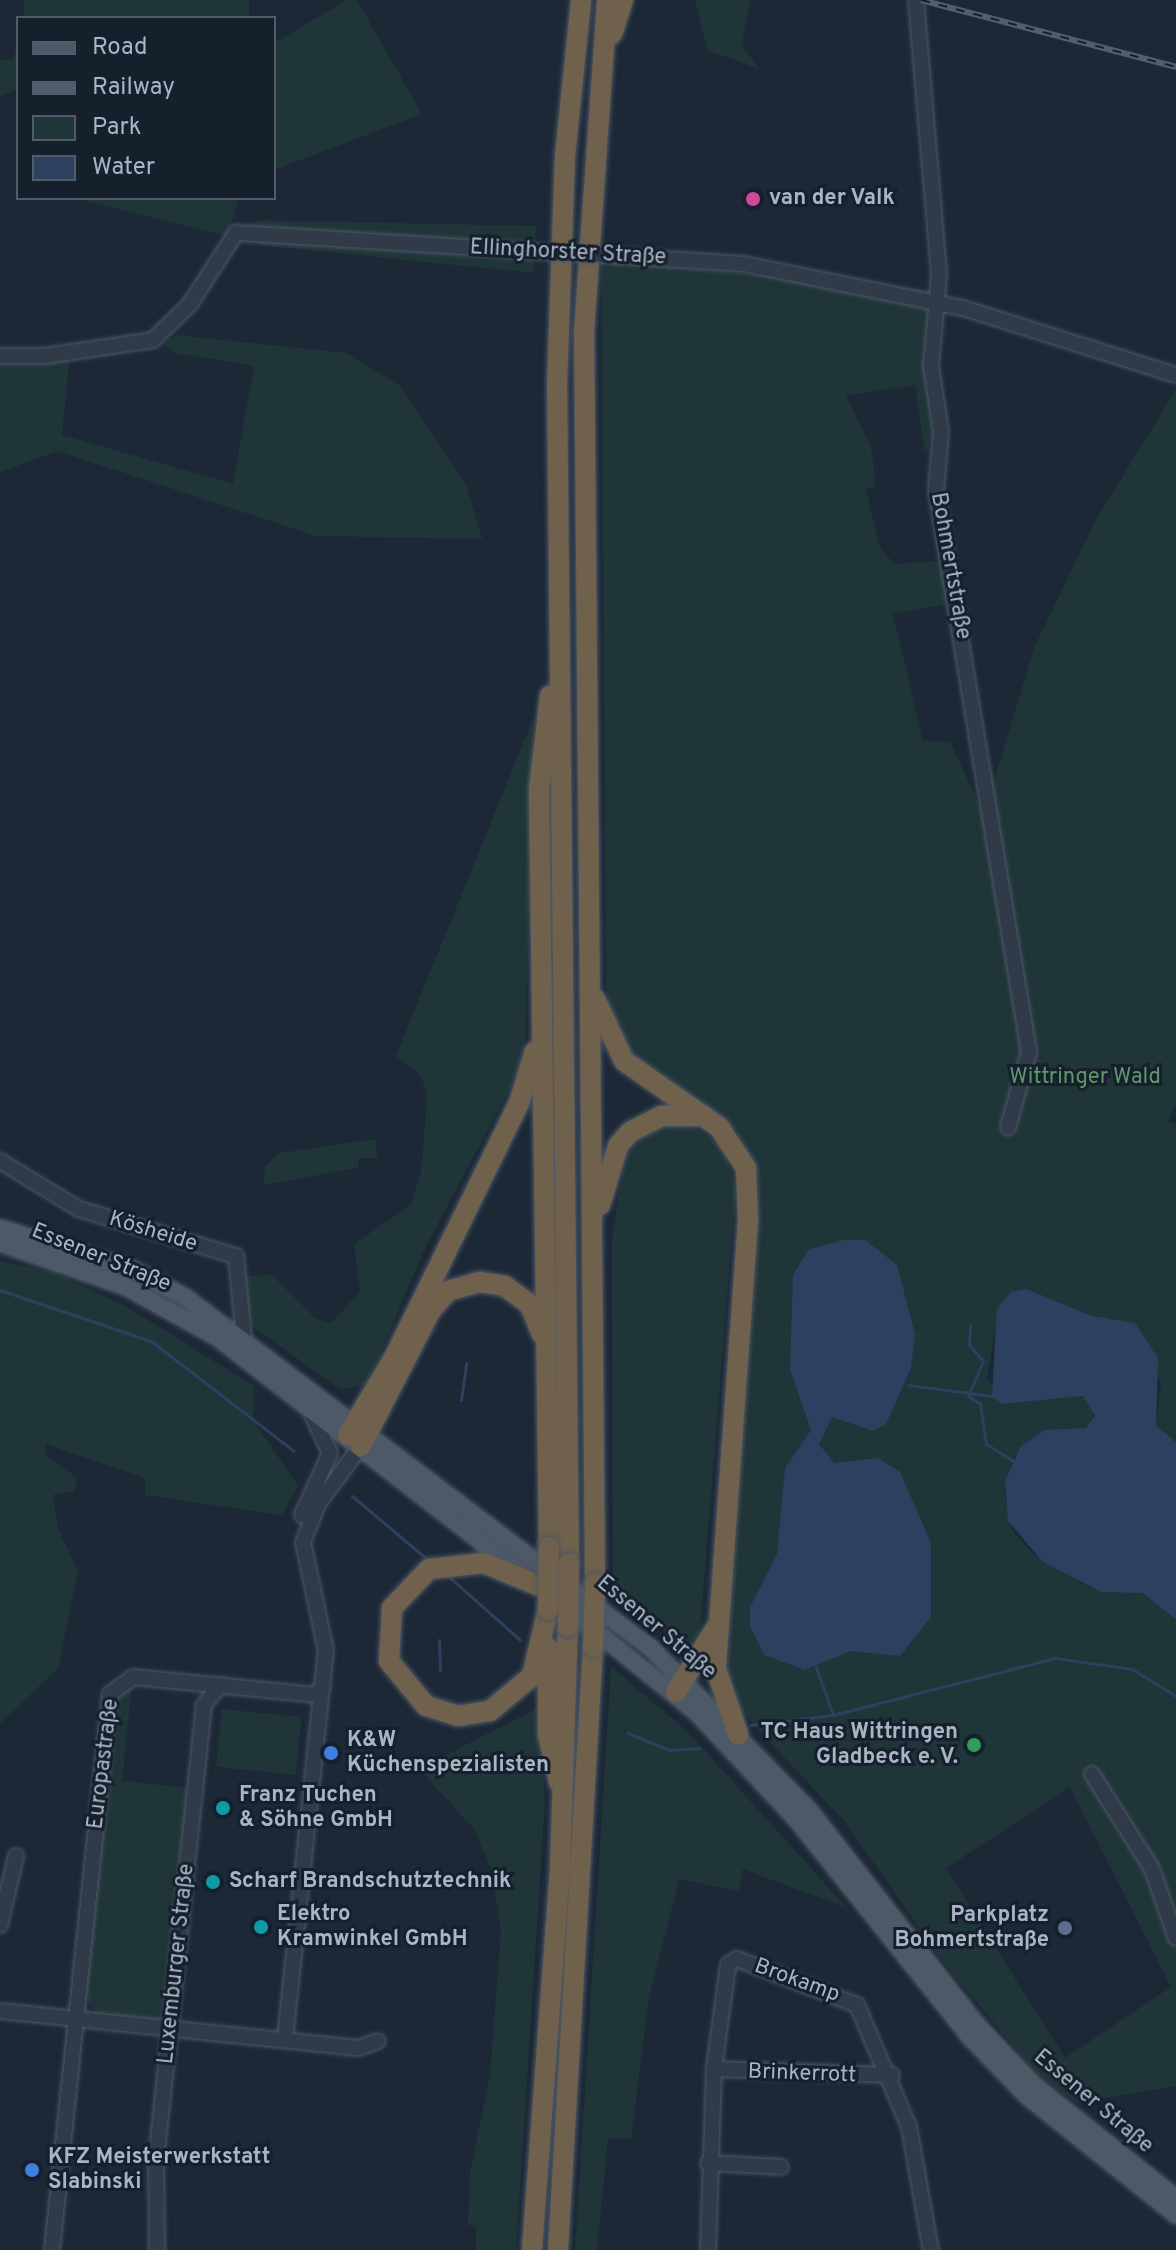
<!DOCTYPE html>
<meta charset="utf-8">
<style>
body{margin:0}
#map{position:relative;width:1176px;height:2250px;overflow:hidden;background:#1d2837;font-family:Overpass,sans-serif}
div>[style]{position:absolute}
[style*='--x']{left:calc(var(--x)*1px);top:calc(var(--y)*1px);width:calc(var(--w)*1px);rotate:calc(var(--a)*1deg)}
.green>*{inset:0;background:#1f3538;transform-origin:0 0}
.water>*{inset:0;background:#2c415f}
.stream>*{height:3px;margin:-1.5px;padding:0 1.5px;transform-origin:1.5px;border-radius:1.5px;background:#2c415f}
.roads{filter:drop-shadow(0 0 2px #4d5766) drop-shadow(0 0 2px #4d5766)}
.minor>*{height:14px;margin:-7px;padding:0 7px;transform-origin:7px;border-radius:7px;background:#303a48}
.major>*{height:16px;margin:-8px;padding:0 8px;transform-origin:8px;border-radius:8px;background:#4e5968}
.highway>*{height:20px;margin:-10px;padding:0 10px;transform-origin:10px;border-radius:10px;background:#6f614c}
.rail>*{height:6px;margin-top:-3px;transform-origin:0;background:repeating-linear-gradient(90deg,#161f2c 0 9px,#515e70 0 18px);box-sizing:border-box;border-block:2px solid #515e70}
.bridges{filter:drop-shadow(0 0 2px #4d5766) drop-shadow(0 0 2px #4d5766)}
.minor-bridge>*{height:14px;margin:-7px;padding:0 7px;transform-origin:7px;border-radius:7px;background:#303a48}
.highway-bridge>*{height:20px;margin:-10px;padding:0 10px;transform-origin:10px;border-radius:10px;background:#6f614c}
.dots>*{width:22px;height:22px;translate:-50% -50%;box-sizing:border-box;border:4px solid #161f2c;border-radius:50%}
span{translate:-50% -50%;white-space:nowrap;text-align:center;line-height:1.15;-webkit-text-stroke:6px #161f2c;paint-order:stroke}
.poi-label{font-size:22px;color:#a9b4c5;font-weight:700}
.left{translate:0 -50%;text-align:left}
.right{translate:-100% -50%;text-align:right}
.street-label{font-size:22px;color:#a9b4c5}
.park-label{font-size:22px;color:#5f976d}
.legend{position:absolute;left:16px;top:16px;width:260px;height:184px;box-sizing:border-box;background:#161f2c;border:2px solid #515b69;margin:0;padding:10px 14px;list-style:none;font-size:24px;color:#a9b4c5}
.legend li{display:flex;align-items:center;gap:16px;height:40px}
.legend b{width:40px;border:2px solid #515b69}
</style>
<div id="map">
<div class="green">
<i style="left:24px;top:0;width:225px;height:18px"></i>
<i style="clip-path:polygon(347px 0,357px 0,422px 114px,274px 170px,274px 43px)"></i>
<i style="clip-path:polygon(695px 0,750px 0,742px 45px,759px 69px,707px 50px)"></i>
<i style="clip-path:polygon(18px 37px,18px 88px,0 97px,0 60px,14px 59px)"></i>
<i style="clip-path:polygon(75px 198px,239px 198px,227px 236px)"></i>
<i style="clip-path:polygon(260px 220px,536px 226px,534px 273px,258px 245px,258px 231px,248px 226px)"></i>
<i style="clip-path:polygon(evenodd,601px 261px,931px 290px,938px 418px,925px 455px,915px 385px,846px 396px,871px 447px,876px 487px,866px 488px,879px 546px,894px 564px,941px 561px,949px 604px,893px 614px,923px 741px,950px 742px,978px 802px,984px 801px,974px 741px,995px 778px,1034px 648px,1096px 520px,1176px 389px,1176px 1104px,1168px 1122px,1176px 1124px,1176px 1442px,1156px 1426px,1161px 1384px,1135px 1323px,1089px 1315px,1027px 1289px,994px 1335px,987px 1378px,1002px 1403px,1067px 1395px,1089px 1398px,1095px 1407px,1091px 1425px,1015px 1455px,1004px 1490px,1011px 1529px,1035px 1556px,1090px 1588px,1143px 1593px,1176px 1620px,1176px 2086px,1077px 2103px,1039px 2077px,943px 1962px,846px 1823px,741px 1711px,727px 1672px,759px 1187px,737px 1131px,652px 1076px,613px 1028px,606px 988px,601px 261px,1070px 1787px,1171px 1987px,1065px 2058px,946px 1868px,1070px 1787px)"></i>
<i style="clip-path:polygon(177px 335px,346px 353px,399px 385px,466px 484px,482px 539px,315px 536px,58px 451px,0 472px,0 359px,70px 356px,62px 435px,233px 484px,254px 366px,174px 353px,162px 343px)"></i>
<i style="clip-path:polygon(533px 719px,525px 1060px,423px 1252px,379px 1358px,364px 1385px,340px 1389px,250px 1325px,242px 1276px,272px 1275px,315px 1318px,331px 1323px,360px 1292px,354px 1244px,411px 1205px,422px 1167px,427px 1094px,421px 1076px,396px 1056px)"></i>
<i style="clip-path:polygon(686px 1122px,721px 1144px,736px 1187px,699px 1644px,683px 1645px,613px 1592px,612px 1239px,624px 1159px,651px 1125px)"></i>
<i style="clip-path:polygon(376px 1139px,377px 1158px,359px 1158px,358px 1168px,263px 1185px,265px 1167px,280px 1153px)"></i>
<i style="clip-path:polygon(0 1261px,54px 1272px,127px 1307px,254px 1386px,253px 1420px,298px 1486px,282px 1515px,145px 1495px,145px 1478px,46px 1444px,45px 1456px,78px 1478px,74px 1491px,53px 1495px,58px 1529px,78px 1570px,58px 1668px,0 1724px)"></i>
<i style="clip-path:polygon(611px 1667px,687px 1731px,847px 1908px,743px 1869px,738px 1891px,679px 1879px,649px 1998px,631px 2138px,608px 2139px,597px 2250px,575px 2250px)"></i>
<i style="clip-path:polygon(132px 1683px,122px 1781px,189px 1788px,165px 2013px,156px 2020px,99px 2015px,84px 1997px,116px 1699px)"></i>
<i style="clip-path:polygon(538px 1708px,545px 1802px,516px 2250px,476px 2250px,476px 2226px,468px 2225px,470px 2173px,490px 2075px,501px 1931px,492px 1871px,474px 1829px,419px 1769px)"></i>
<i style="left:222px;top:1709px;width:80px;height:58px;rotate:6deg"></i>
</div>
<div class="water">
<i style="clip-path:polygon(844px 1240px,865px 1240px,897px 1265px,915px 1334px,911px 1368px,886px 1424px,873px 1431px,832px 1417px,819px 1444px,834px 1463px,878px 1458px,900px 1472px,931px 1543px,931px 1617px,900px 1656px,851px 1651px,805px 1670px,764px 1655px,750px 1626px,750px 1607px,777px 1554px,785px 1468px,811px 1430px,790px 1369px,793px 1275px,809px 1249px)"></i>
<i style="clip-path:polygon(1027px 1289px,1089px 1315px,1135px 1323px,1158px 1358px,1156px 1426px,1176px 1442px,1176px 1620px,1143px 1593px,1101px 1592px,1043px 1562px,1008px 1521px,1005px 1481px,1021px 1446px,1045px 1430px,1086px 1428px,1095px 1416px,1083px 1396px,1002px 1404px,992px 1396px,997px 1309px,1011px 1292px)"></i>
</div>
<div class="stream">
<i style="--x:0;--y:1290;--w:159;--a:18.7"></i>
<i style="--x:151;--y:1341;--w:180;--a:37.6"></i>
<i style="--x:970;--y:1325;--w:20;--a:93"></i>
<i style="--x:969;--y:1345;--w:21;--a:49"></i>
<i style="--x:983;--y:1361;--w:38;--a:113"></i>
<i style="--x:968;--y:1396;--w:14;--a:34"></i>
<i style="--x:980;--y:1404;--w:40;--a:81.5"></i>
<i style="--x:986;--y:1444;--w:31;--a:32"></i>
<i style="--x:908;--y:1385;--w:85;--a:7.5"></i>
<i style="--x:461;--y:1400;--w:37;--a:-82"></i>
<i style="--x:352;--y:1496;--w:99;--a:40.1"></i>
<i style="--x:448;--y:1576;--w:96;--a:41.6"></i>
<i style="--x:439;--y:1640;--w:30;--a:88"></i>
<i style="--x:816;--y:1667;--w:51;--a:70.5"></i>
<i style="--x:833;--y:1715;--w:229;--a:-14.4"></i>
<i style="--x:1055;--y:1658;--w:78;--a:8.1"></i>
<i style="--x:1132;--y:1669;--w:52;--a:31.5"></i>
<i style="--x:751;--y:1725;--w:83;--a:-7"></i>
<i style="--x:628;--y:1733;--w:44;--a:22.5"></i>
<i style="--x:669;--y:1750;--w:30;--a:-4"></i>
</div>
<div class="roads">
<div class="minor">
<i style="--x:916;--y:0;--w:277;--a:85.2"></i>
<i style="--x:939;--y:276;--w:90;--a:95.1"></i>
<i style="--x:931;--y:366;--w:66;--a:81.3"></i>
<i style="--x:941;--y:431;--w:59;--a:94.8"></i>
<i style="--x:936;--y:490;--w:570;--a:80.6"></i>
<i style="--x:1029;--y:1052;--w:78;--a:105.6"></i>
<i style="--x:619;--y:256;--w:125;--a:3.7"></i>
<i style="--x:744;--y:264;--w:223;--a:11.4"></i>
<i style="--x:963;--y:308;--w:223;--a:17.5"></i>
<i style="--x:0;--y:356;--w:45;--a:0"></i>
<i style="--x:45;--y:356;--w:109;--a:-8.4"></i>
<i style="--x:153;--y:340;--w:52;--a:-44.2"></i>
<i style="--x:190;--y:304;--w:85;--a:-57.1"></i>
<i style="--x:236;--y:233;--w:292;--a:3.5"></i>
<i style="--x:0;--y:1161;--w:92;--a:31.3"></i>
<i style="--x:79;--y:1209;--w:164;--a:16.7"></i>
<i style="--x:236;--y:1256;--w:83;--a:84.5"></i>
<i style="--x:302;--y:1515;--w:68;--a:-65.7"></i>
<i style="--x:330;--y:1453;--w:42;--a:-115.3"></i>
<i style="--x:1092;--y:1774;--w:112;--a:57.7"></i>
<i style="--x:1152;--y:1869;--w:73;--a:70.8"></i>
<i style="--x:0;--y:1925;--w:71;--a:-76.9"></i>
<i style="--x:0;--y:2011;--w:360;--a:5.9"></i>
<i style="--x:358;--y:2048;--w:21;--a:-19"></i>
<i style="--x:285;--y:2039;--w:390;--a:-84"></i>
<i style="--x:326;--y:1651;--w:111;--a:-101.9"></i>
<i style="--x:303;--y:1542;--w:41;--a:-68.5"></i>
<i style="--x:318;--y:1504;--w:72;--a:-53.4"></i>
<i style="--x:714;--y:2069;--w:178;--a:1.9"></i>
<i style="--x:708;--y:2163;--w:73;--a:3.1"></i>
<i style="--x:52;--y:2250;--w:559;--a:-84.04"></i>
<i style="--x:110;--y:1694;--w:29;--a:-36"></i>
<i style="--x:133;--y:1677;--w:183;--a:5.6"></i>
<i style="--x:315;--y:1695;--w:11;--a:-45"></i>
<i style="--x:157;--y:2250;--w:89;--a:-90.6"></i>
<i style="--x:156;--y:2161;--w:459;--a:-84"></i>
<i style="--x:204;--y:1705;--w:26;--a:-51"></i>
<i style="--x:708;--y:2250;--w:181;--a:-88.1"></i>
<i style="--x:714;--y:2069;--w:105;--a:-82.3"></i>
<i style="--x:728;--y:1965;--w:11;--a:-34"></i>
<i style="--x:737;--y:1959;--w:129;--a:21"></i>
<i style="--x:857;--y:2005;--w:133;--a:66.9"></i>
<i style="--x:909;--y:2127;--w:125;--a:79.9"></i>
</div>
<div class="major">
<i style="--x:0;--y:1228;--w:140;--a:17.4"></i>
<i style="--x:134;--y:1270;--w:58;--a:27.9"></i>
<i style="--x:185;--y:1297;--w:583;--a:36.99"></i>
<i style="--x:651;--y:1648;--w:226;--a:45.7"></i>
<i style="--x:809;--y:1810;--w:273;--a:52"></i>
<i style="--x:977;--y:2025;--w:83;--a:46.5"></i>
<i style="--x:1034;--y:2085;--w:181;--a:38.5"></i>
<i style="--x:0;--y:1243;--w:133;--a:19.2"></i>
<i style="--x:126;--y:1287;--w:105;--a:29"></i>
<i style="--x:218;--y:1338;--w:387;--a:37.8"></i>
<i style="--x:562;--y:1604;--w:172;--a:38.9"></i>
<i style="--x:696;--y:1712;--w:146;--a:46.9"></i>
<i style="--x:796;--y:1819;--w:278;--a:51.4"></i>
<i style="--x:969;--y:2036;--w:83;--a:46"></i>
<i style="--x:1027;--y:2096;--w:191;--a:38.6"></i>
</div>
<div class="highway">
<i style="--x:612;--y:34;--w:36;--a:-72"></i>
<i style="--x:595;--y:999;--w:68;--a:64.9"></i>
<i style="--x:624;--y:1061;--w:116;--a:34.8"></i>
<i style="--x:719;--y:1127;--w:49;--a:56.6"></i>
<i style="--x:746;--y:1168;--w:52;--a:87.8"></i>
<i style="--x:748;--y:1220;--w:450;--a:94.1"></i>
<i style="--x:716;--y:1669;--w:69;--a:71.3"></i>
<i style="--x:600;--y:1205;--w:62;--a:-73"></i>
<i style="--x:618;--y:1146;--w:18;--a:-49"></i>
<i style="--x:630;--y:1132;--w:35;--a:-27"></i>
<i style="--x:661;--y:1116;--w:43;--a:0"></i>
<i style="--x:348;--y:1435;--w:92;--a:-59.3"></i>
<i style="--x:395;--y:1356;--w:282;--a:-63.9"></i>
<i style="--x:519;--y:1103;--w:54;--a:-72.9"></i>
<i style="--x:361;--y:1446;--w:153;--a:-62.8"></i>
<i style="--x:431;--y:1310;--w:25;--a:-48"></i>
<i style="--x:448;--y:1291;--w:33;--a:-16"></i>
<i style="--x:480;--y:1282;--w:25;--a:9"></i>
<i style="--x:505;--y:1286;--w:31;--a:37"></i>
<i style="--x:530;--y:1305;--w:31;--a:68"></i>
<i style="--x:549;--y:1547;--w:758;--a:-90.76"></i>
<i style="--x:539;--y:789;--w:94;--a:-83.3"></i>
<i style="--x:569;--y:1563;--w:1178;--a:-90.58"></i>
<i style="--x:557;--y:385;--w:229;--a:-88"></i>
<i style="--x:565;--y:156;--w:157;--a:-84.1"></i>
<i style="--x:595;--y:1583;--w:1251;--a:-90.5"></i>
<i style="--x:584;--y:332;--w:333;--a:-86"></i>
<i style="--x:537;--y:1585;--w:57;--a:-157.5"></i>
<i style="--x:484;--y:1563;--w:55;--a:173.8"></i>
<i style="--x:429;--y:1569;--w:54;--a:133.5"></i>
<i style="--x:392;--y:1608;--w:53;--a:93.2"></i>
<i style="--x:389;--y:1661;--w:58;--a:50.6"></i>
<i style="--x:426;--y:1706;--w:34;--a:17"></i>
<i style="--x:458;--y:1716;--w:32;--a:-9"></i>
<i style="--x:490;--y:1711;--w:55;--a:-39.8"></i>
<i style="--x:532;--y:1676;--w:68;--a:-76.4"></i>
<i style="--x:548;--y:1648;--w:86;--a:90"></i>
<i style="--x:548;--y:1734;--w:49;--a:77.1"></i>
<i style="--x:676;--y:1692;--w:75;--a:-58"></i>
<i style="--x:532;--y:2250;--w:384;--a:-85.8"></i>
<i style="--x:560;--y:1867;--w:240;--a:-88.1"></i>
<i style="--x:558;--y:2250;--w:604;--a:-86.68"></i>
</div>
</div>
<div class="rail">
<i style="--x:921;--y:0;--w:264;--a:14.7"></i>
</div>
<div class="bridges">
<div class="minor-bridge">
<i style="--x:527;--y:251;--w:92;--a:3.1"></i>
</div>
<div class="highway-bridge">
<i style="--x:548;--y:1610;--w:63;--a:-89.1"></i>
<i style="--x:568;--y:1627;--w:64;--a:-89.1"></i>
<i style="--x:593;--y:1647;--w:64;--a:-88.2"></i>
</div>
</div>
<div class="dots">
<i style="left:753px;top:199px;background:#d1479c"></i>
<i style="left:974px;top:1745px;background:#2e9e5b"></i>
<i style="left:331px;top:1753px;background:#3f7fe0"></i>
<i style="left:223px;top:1808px;background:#0f9aa8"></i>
<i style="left:213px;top:1882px;background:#0f9aa8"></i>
<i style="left:261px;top:1927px;background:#0f9aa8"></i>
<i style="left:1065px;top:1928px;background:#5c6f8a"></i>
<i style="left:32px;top:2170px;background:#3f7fe0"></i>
</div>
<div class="poi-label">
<span class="left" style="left:769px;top:199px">van der Valk</span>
<span class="right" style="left:958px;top:1745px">TC Haus Wittringen<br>Gladbeck e. V.</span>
<span class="left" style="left:347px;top:1753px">K&amp;W<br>Küchenspezialisten</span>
<span class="left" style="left:239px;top:1808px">Franz Tuchen<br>&amp; Söhne GmbH</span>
<span class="left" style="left:229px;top:1882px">Scharf Brandschutztechnik</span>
<span class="left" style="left:277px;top:1927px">Elektro<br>Kramwinkel GmbH</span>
<span class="right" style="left:1049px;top:1928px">Parkplatz<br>Bohmertstraße</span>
<span class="left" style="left:48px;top:2170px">KFZ Meisterwerkstatt<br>Slabinski</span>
</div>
<div class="street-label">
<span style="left:568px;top:253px;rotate:3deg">Ellinghorster Straße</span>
<span style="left:950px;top:566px;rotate:80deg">Bohmertstraße</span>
<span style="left:153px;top:1232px;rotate:17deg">Kösheide</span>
<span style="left:101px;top:1258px;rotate:22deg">Essener Straße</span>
<span style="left:656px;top:1628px;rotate:40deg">Essener Straße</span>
<span style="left:104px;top:1764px;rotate:-83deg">Europastraße</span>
<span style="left:177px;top:1964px;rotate:-84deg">Luxemburger Straße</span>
<span style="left:797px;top:1981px;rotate:20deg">Brokamp</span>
<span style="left:802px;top:2074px;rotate:2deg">Brinkerrott</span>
<span style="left:1093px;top:2102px;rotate:40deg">Essener Straße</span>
</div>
<div class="park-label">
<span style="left:1085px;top:1078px">Wittringer Wald</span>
</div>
<ul class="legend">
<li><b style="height:10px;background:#4e5968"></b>Road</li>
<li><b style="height:10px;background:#515e70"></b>Railway</li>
<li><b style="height:22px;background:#1f3538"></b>Park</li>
<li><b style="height:22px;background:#2c415f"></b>Water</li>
</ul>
</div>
